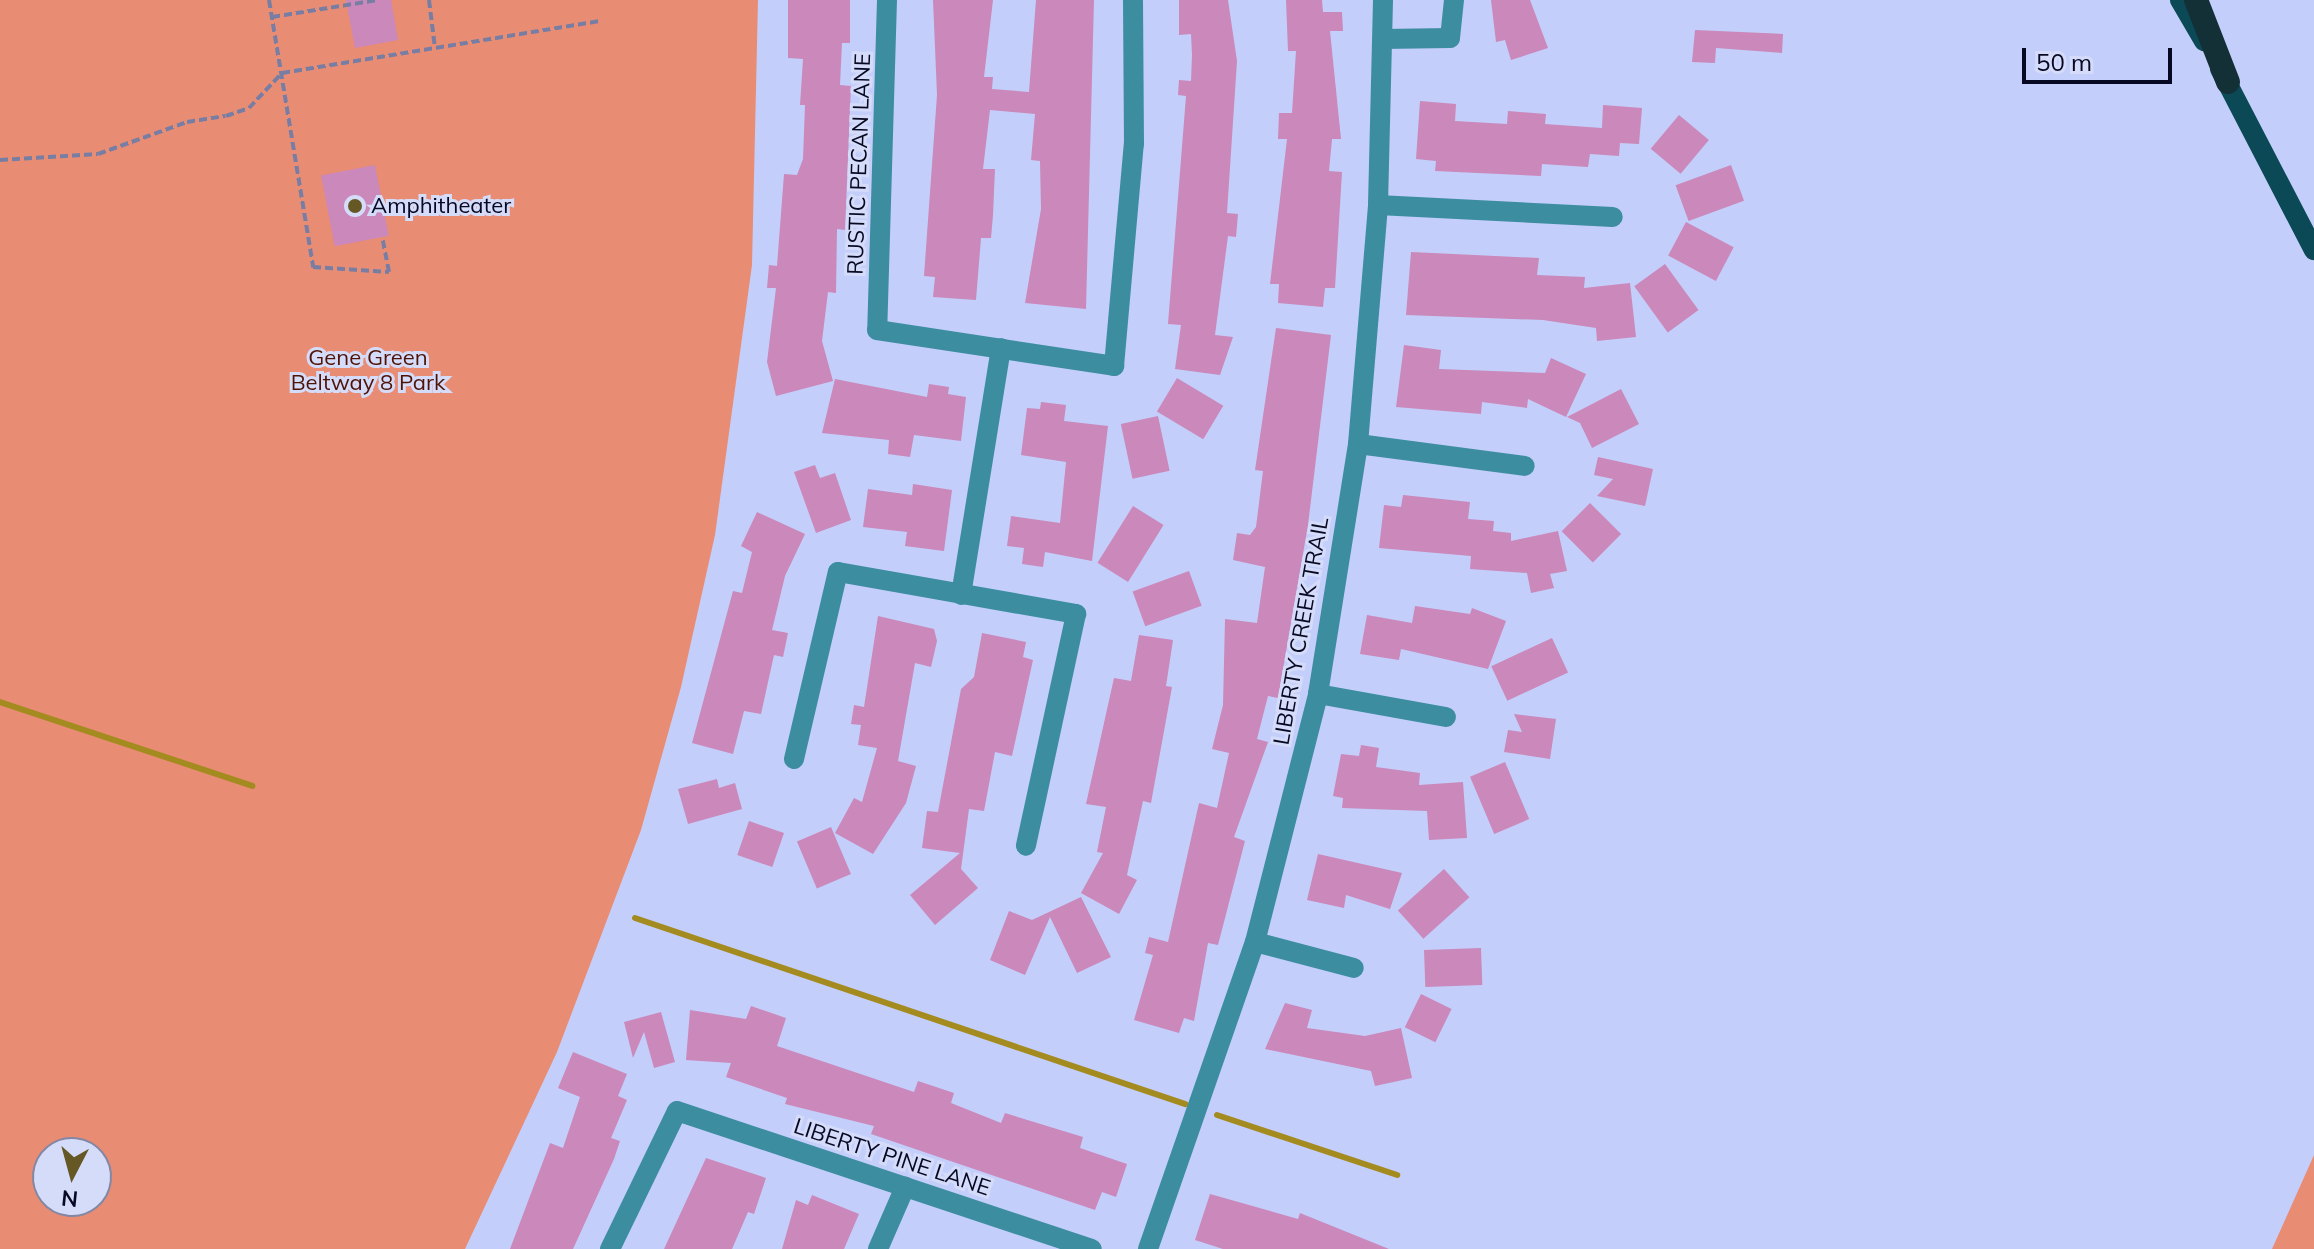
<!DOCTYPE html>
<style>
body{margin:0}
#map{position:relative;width:2314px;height:1249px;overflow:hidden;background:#c4cefa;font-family:Mulish,sans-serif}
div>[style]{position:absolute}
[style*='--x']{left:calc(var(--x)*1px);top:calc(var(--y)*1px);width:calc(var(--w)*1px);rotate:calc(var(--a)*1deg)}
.green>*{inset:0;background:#e98c74}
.stream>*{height:6px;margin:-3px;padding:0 3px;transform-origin:3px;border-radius:3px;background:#a48b20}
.building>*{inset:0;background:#ca88bb;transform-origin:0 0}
.path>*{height:4px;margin-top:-2px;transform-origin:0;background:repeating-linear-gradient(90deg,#787ea3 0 8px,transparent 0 12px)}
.minor>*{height:20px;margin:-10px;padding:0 10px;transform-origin:10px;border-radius:10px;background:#3d8da0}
.major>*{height:20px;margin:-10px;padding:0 10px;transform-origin:10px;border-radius:10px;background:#0b4956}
.highway>*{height:24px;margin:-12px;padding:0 12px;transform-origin:12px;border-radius:12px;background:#133037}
.dots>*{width:22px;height:22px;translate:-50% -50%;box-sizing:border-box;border:4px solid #d5dcfa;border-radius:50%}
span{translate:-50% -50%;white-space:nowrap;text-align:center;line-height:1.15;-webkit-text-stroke:6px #d5dcfa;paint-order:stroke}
.street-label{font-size:22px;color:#070821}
.poi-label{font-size:22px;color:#070821}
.left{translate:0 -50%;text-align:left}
.park-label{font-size:22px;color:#4e1305}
.north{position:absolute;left:32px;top:1137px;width:80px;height:80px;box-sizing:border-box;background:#d5dcfa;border:2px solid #8387a3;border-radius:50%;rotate:186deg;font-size:22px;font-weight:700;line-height:32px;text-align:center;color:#070821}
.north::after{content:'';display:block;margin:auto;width:28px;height:36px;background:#655825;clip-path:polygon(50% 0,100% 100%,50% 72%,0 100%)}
.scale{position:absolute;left:2022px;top:48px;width:150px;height:36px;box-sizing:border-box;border:4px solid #070821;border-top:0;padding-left:10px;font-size:24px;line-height:28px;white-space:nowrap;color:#070821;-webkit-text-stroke:6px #d5dcfa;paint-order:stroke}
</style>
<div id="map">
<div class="green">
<i style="clip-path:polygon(evenodd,0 0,758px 0,752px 265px,715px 535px,681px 687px,641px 830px,557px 1052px,465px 1249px,0 1249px,0 0,48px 1153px,96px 1153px,96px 1201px,48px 1201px,48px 1153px)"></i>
<i style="clip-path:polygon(2314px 1155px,2314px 1249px,2272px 1249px)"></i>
</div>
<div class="stream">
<i style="--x:0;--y:702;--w:266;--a:18.4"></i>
<i style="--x:635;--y:918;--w:581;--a:18.68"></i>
<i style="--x:1217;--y:1115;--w:190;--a:18.4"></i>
</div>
<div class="building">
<i style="clip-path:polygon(346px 0,391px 0,398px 40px,355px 48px)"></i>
<i style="clip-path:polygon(788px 0,850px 0,850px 43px,842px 43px,840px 85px,851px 86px,845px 230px,837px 229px,836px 293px,828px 292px,822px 341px,833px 381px,776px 396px,767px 362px,776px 288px,767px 288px,769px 265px,777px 266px,784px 174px,797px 175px,803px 159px,805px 105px,800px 105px,803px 59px,788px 58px)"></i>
<i style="clip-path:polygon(933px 0,993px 0,984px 77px,993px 77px,992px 89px,1029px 92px,1036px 0,1094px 0,1086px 309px,1025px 303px,1041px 209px,1040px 161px,1031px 160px,1035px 114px,990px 110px,983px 169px,995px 169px,993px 215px,991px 238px,981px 238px,976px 300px,933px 297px,935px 277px,924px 276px,937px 95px)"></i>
<i style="clip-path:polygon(1179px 0,1228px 0,1237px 61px,1227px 213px,1238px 214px,1236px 237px,1228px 236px,1215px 335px,1233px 337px,1220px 375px,1175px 369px,1181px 325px,1168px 324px,1186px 96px,1178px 95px,1179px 80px,1191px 81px,1192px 55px,1191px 34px,1179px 35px)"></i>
<i style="clip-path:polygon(1286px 0,1322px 0,1323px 12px,1342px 12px,1343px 31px,1330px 31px,1341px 139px,1332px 139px,1329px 171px,1342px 172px,1335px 288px,1325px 288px,1323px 307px,1278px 303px,1279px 284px,1270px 284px,1287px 139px,1278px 139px,1279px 113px,1292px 113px,1296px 51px,1288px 51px)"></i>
<i style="clip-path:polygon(1491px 0,1530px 0,1548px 48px,1511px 60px,1505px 40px,1496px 42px)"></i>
<i style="clip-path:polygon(1695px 30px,1783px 34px,1782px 53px,1716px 48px,1715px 63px,1692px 62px)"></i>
<i style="clip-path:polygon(1420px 101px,1456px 104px,1455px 121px,1507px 124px,1508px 111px,1546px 114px,1545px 124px,1602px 128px,1603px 105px,1642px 108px,1639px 144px,1620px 143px,1619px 156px,1590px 154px,1588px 167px,1542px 164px,1541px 176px,1435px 171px,1436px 161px,1416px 159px)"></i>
<i style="left:1679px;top:115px;width:39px;height:44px;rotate:40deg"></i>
<i style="left:375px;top:165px;width:72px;height:55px;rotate:79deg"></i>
<i style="left:1731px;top:165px;width:38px;height:59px;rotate:70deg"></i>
<i style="left:1686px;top:222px;width:54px;height:38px;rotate:28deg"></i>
<i style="clip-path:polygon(1411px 252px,1539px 258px,1537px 275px,1585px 277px,1584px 288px,1630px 283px,1636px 337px,1597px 341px,1596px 328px,1543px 320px,1406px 315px)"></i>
<i style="left:1665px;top:264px;width:57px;height:38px;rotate:54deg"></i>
<i style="clip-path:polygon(1276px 328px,1331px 335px,1308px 525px,1278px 698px,1268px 696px,1257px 739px,1268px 742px,1234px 837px,1245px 841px,1218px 945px,1208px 943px,1194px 1021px,1184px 1018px,1179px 1033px,1134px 1020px,1153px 955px,1145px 953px,1149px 937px,1168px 942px,1199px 803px,1217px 808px,1229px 753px,1212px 749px,1223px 705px,1225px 619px,1257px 623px,1265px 567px,1233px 560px,1237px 533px,1250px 535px,1256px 527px,1263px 471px,1255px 470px)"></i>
<i style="clip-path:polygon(1404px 345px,1441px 350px,1439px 369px,1545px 373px,1551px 358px,1586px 374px,1566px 417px,1528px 399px,1527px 408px,1482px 402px,1481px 414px,1396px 407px)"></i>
<i style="left:1177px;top:378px;width:54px;height:39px;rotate:31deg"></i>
<i style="clip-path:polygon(835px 379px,927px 397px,929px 384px,949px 387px,948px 394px,966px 397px,961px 441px,914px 435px,910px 457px,888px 454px,889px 440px,822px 433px)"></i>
<i style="clip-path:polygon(1621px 389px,1639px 424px,1592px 448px,1580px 423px,1567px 417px)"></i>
<i style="clip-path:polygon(1041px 402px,1066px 405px,1064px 421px,1108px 426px,1092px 561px,1045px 552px,1043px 567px,1022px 564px,1024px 548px,1007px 546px,1011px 516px,1060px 523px,1066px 462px,1021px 455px,1027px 408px,1040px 409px)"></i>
<i style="left:1158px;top:416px;width:56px;height:38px;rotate:78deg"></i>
<i style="clip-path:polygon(1598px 457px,1653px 469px,1645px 506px,1597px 496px,1613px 479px,1594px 475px)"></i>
<i style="clip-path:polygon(815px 465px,820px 478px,835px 473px,851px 520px,816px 533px,794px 472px)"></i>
<i style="clip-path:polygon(913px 484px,952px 490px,944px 551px,905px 546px,907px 532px,863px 527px,868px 489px,912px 495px)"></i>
<i style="clip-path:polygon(1403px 495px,1470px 502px,1468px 519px,1494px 521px,1493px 531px,1511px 533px,1511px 541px,1558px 531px,1567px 571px,1550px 574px,1554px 588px,1531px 593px,1527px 573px,1470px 569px,1471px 556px,1379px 548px,1384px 505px,1401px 507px)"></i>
<i style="left:1590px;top:503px;width:44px;height:40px;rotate:45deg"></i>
<i style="left:1133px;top:506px;width:36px;height:67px;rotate:32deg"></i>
<i style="clip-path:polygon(757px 512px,805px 534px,785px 576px,772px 630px,788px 633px,783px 657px,774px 655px,761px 714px,744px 711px,733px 754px,692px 743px,733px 591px,742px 593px,752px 552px,741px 546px)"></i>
<i style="left:1189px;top:571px;width:37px;height:60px;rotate:70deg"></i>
<i style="clip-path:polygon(1415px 606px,1470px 614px,1472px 608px,1506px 621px,1488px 669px,1401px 649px,1399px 660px,1360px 654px,1367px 615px,1412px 623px)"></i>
<i style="clip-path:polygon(878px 616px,934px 629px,937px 641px,931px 667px,915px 663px,898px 761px,916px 766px,906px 803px,873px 854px,835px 833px,854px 798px,862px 802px,877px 748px,858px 745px,861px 725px,851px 724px,854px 705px,864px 707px)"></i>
<i style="clip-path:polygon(982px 633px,1026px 642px,1023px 657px,1033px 660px,1012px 756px,995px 752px,984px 811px,969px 809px,961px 869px,978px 888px,935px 925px,910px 895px,960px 853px,922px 848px,927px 811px,938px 812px,961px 689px,974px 677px)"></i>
<i style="clip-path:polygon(1139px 635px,1173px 640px,1166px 686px,1172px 687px,1151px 803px,1143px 801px,1127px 875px,1137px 880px,1119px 914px,1081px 893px,1103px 853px,1097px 852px,1106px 807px,1086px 804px,1114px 678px,1131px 681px)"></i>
<i style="left:1552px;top:638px;width:38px;height:67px;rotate:65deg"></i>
<i style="clip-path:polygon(1514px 714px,1556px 719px,1550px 759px,1504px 752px,1508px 730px,1522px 732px)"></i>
<i style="clip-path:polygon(1361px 745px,1379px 748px,1376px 767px,1420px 773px,1419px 785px,1463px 782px,1467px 838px,1429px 840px,1427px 811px,1342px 808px,1343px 798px,1333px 796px,1341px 754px,1359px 756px)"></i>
<i style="left:1505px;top:762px;width:62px;height:38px;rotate:67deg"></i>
<i style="clip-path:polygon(717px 779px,719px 788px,735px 783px,742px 809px,688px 824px,678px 789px)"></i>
<i style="left:749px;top:821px;width:37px;height:36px;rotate:19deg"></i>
<i style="left:831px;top:827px;width:51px;height:37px;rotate:67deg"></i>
<i style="clip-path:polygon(1318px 854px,1402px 873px,1390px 909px,1346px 895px,1344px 908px,1307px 900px)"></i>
<i style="left:1444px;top:869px;width:38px;height:62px;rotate:48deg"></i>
<i style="clip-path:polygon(1081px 897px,1111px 957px,1077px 973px,1050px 917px,1025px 975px,990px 960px,1009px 911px,1032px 920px)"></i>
<i style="left:1481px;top:948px;width:37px;height:57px;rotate:88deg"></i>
<i style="left:1421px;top:994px;width:34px;height:37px;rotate:26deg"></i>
<i style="clip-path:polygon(1285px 1003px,1312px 1010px,1307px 1028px,1365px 1036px,1401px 1028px,1412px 1078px,1375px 1086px,1371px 1071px,1265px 1049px)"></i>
<i style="clip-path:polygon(751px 1006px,786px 1018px,777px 1046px,914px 1092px,918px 1081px,954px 1093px,951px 1103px,1001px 1123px,1005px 1113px,1083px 1137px,1080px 1148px,1127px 1164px,1116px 1197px,1102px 1192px,1095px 1210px,871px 1134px,874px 1126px,785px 1104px,787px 1098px,726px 1077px,731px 1063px,686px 1060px,690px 1010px,746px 1019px)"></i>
<i style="clip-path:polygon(661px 1012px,675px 1062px,654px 1068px,644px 1032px,633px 1058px,624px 1022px)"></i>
<i style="clip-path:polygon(573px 1052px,627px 1074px,618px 1096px,627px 1100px,611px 1138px,620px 1141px,614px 1159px,573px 1249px,510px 1249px,550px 1143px,563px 1148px,580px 1097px,558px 1088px)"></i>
<i style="clip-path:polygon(706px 1158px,766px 1178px,754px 1214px,748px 1212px,732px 1249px,664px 1249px)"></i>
<i style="clip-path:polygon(1210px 1194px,1298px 1219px,1300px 1213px,1389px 1249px,1223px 1249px,1195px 1240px)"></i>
<i style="clip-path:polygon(812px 1195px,859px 1214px,844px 1249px,782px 1249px,796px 1200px,808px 1205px)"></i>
</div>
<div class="path">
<i style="--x:269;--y:0;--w:271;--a:80.6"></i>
<i style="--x:313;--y:267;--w:76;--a:3.8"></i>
<i style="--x:389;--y:272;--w:33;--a:-101"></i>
<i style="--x:429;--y:0;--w:48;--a:82.9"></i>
<i style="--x:272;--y:17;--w:107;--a:-9.1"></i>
<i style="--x:0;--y:160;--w:98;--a:-3.5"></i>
<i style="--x:98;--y:154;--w:95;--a:-19.8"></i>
<i style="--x:187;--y:122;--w:39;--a:-9"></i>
<i style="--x:226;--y:116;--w:24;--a:-19"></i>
<i style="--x:249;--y:108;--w:48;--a:-46.7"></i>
<i style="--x:282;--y:73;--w:322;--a:-9.3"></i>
</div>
<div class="minor">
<i style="--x:887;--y:0;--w:330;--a:91.7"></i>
<i style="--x:877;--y:330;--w:240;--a:8.6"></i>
<i style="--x:1114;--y:366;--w:223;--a:-84.9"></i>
<i style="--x:1134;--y:144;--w:144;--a:-90.4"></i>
<i style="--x:1383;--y:39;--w:67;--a:-0.9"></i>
<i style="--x:1450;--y:38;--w:38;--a:-84"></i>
<i style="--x:1378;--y:205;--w:235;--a:2.9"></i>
<i style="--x:1358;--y:444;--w:168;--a:7.5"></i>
<i style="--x:961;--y:595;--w:250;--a:-80.8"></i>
<i style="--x:1318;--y:694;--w:130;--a:10.2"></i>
<i style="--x:794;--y:759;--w:192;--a:-76.8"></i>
<i style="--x:838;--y:572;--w:242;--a:10"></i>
<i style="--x:1076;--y:614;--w:237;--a:102.2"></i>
<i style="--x:1255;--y:942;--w:102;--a:14.7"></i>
<i style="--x:610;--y:1249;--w:153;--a:-64.1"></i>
<i style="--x:677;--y:1111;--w:437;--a:18.4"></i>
<i style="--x:878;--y:1249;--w:68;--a:-66.5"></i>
<i style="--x:1148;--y:1249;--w:325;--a:-70.8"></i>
<i style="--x:1255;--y:942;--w:256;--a:-75.7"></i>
<i style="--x:1318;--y:694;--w:253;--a:-80.9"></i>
<i style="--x:1358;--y:444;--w:240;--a:-85.2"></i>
<i style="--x:1378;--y:205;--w:205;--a:-88.6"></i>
</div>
<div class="major">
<i style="--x:2180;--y:0;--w:48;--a:59.7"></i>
<i style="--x:2220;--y:69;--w:204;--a:62.6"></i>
</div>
<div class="highway">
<i style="--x:2196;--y:0;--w:88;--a:68.7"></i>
</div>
<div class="dots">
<i style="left:355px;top:206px;background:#655825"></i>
</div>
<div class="street-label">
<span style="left:859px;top:164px;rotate:-88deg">RUSTIC PECAN LANE</span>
<span style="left:1301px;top:631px;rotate:-80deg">LIBERTY CREEK TRAIL</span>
<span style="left:892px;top:1157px;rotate:18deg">LIBERTY PINE LANE</span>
</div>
<div class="poi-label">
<span class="left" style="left:371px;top:206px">Amphitheater</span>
</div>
<div class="park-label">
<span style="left:368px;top:370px">Gene Green<br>Beltway 8 Park</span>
</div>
<div class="north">N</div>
<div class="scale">50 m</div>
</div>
